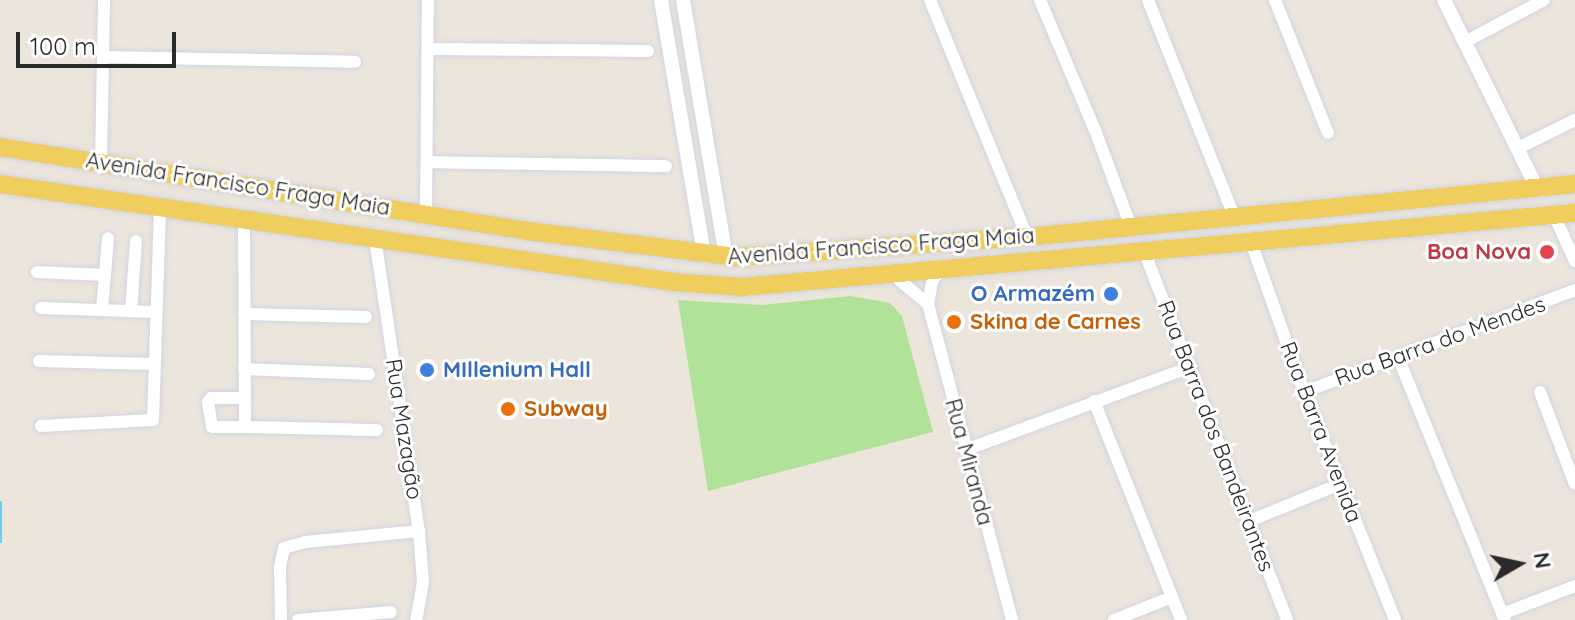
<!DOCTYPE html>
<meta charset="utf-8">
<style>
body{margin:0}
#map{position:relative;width:1575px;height:620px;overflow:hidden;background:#ece5dc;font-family:Quicksand,sans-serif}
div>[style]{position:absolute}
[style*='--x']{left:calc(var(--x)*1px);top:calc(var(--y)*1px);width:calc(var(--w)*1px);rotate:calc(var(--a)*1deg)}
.green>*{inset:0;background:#b1e299}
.stream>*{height:3px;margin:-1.5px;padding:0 1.5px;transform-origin:1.5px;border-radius:1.5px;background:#70cbed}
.roads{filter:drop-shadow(0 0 2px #d1d4e2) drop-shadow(0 0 2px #d1d4e2)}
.minor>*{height:12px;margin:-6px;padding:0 6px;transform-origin:6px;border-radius:6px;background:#fff}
.tertiary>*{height:14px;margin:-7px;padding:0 7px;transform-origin:7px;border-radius:7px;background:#fff}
.primary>*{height:18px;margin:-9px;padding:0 9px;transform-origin:9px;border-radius:9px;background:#efce5e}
.dots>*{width:22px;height:22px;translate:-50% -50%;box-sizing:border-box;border:4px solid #fff;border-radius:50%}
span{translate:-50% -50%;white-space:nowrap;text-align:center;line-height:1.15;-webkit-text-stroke:6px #fff;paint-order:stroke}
.street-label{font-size:22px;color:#2a2a2a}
.health-label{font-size:22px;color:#be3a42;font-weight:700}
.right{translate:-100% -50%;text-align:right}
.shop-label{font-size:22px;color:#366cbe;font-weight:700}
.left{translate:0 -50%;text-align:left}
.food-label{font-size:22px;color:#c56008;font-weight:700}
.north{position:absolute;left:1479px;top:524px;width:80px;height:80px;-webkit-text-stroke:6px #fff;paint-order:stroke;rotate:81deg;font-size:22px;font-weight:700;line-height:32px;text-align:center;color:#2a2a2a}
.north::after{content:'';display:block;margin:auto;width:28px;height:36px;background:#2a2a2a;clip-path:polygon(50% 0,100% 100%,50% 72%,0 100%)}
.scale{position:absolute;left:16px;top:32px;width:160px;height:36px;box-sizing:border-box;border:4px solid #2a2a2a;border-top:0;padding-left:10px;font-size:24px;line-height:28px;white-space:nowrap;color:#2a2a2a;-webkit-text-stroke:6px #fff;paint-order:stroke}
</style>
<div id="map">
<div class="green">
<i style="clip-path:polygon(850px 296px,890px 303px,902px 316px,933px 432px,708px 491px,678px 300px,762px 305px)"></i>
</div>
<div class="stream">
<i style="--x:0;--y:502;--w:39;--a:90"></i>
</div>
<div class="roads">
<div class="minor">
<i style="--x:930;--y:0;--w:256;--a:67.7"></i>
<i style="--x:1040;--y:0;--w:141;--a:67.1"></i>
<i style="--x:1095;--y:130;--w:103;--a:69.6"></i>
<i style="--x:1148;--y:0;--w:232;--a:68.3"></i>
<i style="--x:1275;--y:0;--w:143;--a:68.3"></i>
<i style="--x:1465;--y:42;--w:89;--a:-28"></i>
<i style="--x:428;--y:49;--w:220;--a:0.5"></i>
<i style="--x:103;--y:57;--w:252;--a:1.1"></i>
<i style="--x:1518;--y:148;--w:64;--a:-26.2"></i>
<i style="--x:101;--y:161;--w:161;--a:-88.9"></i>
<i style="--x:427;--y:162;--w:239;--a:1"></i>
<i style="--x:426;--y:214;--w:214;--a:-89.5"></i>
<i style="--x:1554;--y:215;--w:51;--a:65.5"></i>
<i style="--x:244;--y:220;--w:207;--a:89.7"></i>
<i style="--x:245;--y:427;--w:132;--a:1.3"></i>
<i style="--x:375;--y:238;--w:296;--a:81.5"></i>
<i style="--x:419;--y:531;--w:51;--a:85.5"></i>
<i style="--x:423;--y:582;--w:39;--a:100"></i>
<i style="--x:1251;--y:242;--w:159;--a:70.5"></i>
<i style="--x:1304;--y:392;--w:245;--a:68.2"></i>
<i style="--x:1144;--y:251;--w:396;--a:68.8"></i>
<i style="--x:940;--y:268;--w:16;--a:120"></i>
<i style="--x:932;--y:282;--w:22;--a:100"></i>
<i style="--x:928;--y:304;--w:327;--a:75.1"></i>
<i style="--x:37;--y:272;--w:68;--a:2.5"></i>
<i style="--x:892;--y:274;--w:47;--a:39.8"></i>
<i style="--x:41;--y:308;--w:113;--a:2"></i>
<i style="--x:102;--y:310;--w:72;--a:-85.2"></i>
<i style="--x:131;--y:311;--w:70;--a:-85.9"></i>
<i style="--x:244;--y:314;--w:122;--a:1.4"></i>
<i style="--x:1398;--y:357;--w:284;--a:67.9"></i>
<i style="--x:39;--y:361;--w:114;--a:1.5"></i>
<i style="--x:244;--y:369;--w:125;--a:2.3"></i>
<i style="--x:1304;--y:392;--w:290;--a:-20.6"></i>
<i style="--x:1540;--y:392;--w:98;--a:69.2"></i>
<i style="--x:244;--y:398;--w:33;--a:180"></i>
<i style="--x:211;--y:398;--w:5;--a:127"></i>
<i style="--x:208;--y:402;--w:25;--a:81"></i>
<i style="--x:212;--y:427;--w:33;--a:0"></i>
<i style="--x:1094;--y:401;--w:236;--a:68.3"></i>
<i style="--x:41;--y:426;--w:112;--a:-3.1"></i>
<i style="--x:153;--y:420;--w:212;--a:-88.1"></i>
<i style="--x:965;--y:450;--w:241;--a:-20.2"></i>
<i style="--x:1249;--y:521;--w:98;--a:-22.1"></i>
<i style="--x:1502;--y:614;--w:78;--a:-21"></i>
<i style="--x:281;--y:620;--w:53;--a:-91.1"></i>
<i style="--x:280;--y:567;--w:19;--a:-78"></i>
<i style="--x:284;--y:548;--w:22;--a:-16"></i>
<i style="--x:305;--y:542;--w:115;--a:-5.5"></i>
<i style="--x:298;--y:620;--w:93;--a:-4.9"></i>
<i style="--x:1114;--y:620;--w:62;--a:-21.6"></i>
</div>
<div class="tertiary">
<i style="--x:661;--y:0;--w:259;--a:80.4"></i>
<i style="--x:683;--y:0;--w:261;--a:80.5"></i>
<i style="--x:1444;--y:0;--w:210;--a:63.7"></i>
</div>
<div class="primary">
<i style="--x:0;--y:147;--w:535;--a:9.04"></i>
<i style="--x:528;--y:231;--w:212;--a:7.1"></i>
<i style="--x:738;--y:257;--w:290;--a:-4"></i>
<i style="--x:1027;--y:237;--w:551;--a:-5.52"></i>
<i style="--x:0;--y:184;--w:680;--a:8.28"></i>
<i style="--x:673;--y:282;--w:69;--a:4.1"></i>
<i style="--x:742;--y:287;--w:836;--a:-5.08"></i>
</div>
</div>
<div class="dots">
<i style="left:1547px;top:252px;background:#e0444e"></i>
<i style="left:1111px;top:294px;background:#3f7fe0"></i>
<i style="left:954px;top:322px;background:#e8710a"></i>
<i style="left:427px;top:370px;background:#3f7fe0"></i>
<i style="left:508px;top:409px;background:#e8710a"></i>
</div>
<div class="street-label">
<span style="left:238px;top:184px;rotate:9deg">Avenida Francisco Fraga Maia</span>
<span style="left:881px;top:246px;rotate:-4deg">Avenida Francisco Fraga Maia</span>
<span style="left:1440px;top:341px;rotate:-20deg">Rua Barra do Mendes</span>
<span style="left:404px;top:429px;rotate:81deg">Rua Mazagão</span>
<span style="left:1321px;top:432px;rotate:69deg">Rua Barra Avenida</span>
<span style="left:1216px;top:436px;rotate:69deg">Rua Barra dos Bandeirantes</span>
<span style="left:969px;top:462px;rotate:75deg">Rua Miranda</span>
</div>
<div class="health-label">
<span class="right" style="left:1531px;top:252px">Boa Nova</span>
</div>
<div class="shop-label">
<span class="right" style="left:1095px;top:294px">O Armazém</span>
<span class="left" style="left:443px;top:370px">MIllenium Hall</span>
</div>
<div class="food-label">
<span class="left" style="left:970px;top:322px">Skina de Carnes</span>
<span class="left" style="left:524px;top:409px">Subway</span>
</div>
<div class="north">N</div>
<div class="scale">100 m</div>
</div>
